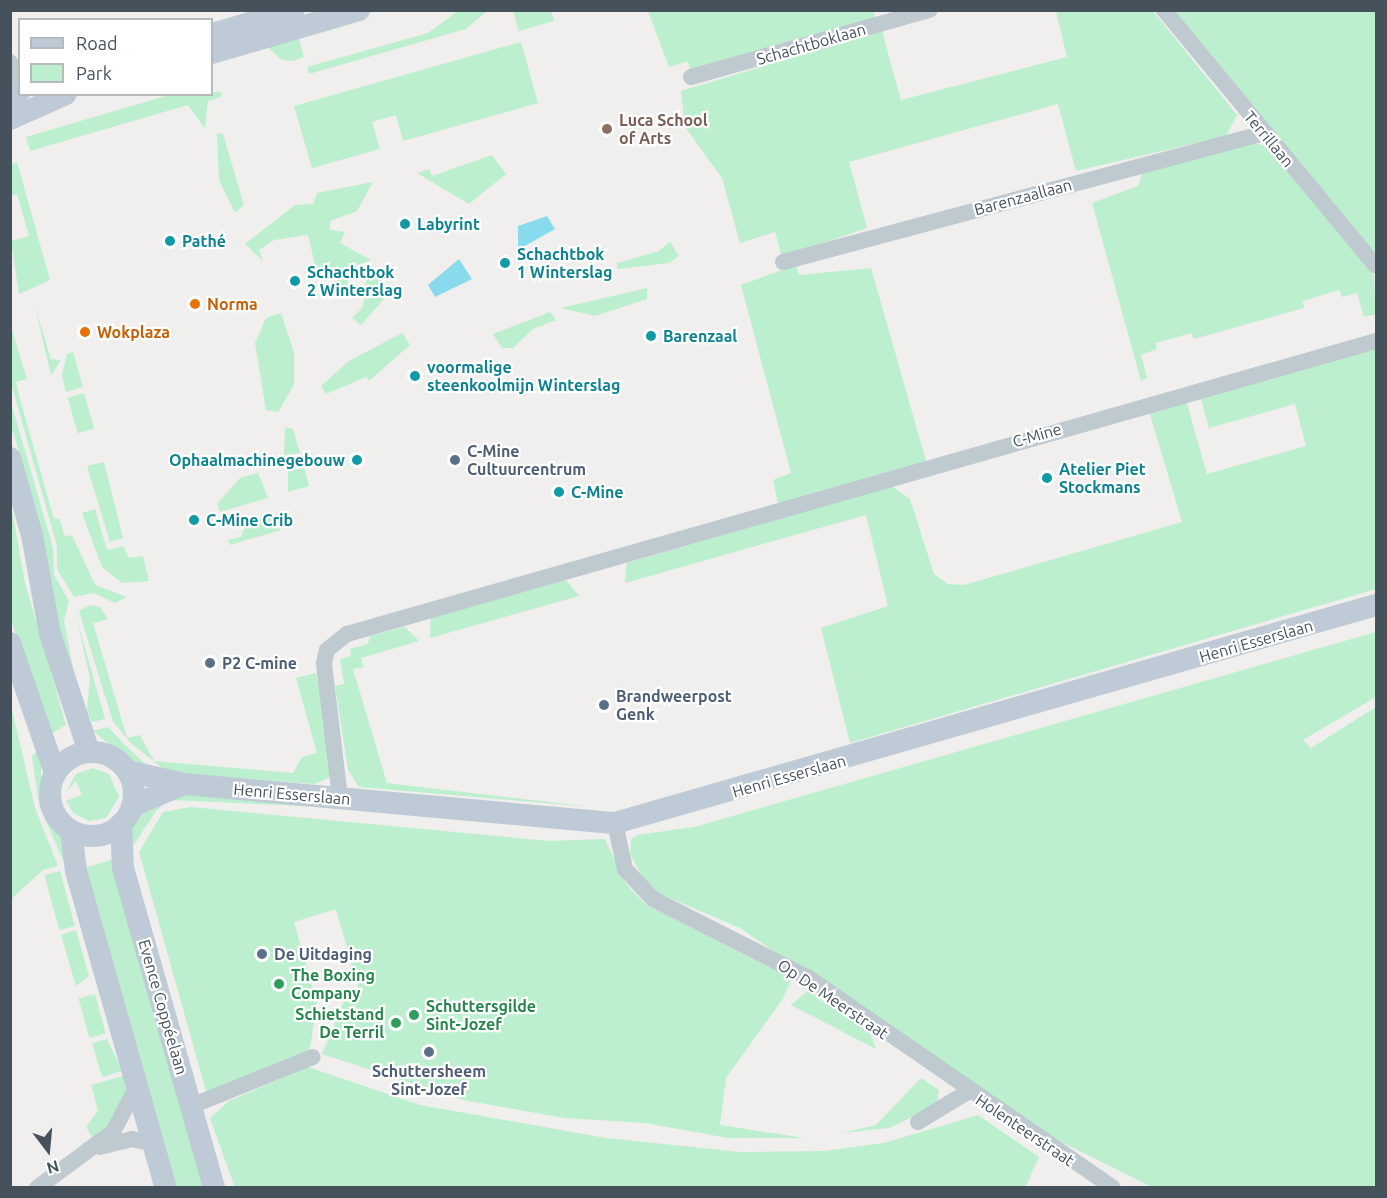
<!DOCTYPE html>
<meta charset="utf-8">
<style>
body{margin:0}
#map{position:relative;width:1387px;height:1198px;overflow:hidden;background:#f1eeee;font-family:Ubuntu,sans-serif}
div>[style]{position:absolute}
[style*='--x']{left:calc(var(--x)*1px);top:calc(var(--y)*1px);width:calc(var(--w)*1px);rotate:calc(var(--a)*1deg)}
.green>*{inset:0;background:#bbefcd;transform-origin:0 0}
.water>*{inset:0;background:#88dbec}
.street>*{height:16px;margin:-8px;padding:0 8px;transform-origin:8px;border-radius:8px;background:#bec9d0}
.secondary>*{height:22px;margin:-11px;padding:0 11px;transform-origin:11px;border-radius:11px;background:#becad5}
.secondary>.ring{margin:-11px;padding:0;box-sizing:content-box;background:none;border:22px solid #becad5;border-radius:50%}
.dots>*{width:16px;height:16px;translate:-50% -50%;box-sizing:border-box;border:3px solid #fff;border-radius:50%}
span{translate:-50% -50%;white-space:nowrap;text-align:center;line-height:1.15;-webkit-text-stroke:4.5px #fff;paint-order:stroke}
.street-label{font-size:16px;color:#46525b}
.education-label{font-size:16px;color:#785e54;font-weight:700}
.left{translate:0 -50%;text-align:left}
.culture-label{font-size:16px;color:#0d838f;font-weight:700}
.right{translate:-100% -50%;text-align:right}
.food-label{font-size:16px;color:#c56008;font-weight:700}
.service-label{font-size:16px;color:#4e5e75;font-weight:700}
.leisure-label{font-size:16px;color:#27864d;font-weight:700}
.frame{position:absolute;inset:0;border:12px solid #46525b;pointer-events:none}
.legend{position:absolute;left:18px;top:18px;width:195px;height:78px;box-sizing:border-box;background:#fff;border:2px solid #b5babd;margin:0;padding:8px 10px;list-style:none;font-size:18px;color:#46525b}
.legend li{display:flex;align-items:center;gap:12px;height:30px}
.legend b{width:30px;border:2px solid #b5babd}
.north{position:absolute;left:18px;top:1120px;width:60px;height:60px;-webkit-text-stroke:4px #fff;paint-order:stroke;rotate:164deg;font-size:16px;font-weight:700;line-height:24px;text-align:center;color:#46525b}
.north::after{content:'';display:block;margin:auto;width:21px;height:27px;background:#46525b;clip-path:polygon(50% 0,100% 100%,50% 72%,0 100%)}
</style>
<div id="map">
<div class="green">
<i style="clip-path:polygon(873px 10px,875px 20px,690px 69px,688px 61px,669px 67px,648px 11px)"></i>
<i style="clip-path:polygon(1152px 10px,1237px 115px,1226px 136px,1076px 171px,1058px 104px,849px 162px,867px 228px,782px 257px,775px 232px,740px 243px,722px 178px,685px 127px,681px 91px,882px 31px,901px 100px,1067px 57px,1056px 11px)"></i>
<i style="clip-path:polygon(399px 11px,299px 39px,304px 57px,292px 61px,282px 60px,267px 47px)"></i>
<i style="clip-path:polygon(458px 11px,487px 11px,466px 29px,309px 74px,307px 67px,428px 33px)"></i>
<i style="clip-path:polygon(513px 11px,551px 11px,554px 21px,519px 31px)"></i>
<i style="clip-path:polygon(1175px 11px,1376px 11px,1376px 254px)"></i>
<i style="clip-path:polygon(521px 42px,538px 103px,403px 141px,396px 115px,372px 122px,380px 149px,312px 168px,294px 106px)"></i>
<i style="clip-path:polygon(221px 92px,221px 97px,208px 101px,205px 129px,188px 105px,30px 151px,26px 137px,169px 95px)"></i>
<i style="clip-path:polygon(217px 133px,223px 134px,244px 205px,235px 213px,219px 180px)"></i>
<i style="clip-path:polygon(1249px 142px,1267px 146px,1374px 276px,1376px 314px,1364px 317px,1357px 293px,1342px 297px,1339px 290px,1303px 301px,1304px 308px,1194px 339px,1191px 333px,1156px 343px,1157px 349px,1141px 355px,1147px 378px,1141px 381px,1092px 203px,1138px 186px,1143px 171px)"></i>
<i style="clip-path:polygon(492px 155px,506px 174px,469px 204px,417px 173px,429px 169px,432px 176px)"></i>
<i style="clip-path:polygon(17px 162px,50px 280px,19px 294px,11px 241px,29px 236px,17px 194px,11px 196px,11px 165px)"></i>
<i style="clip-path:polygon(373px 182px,357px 211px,330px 221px,330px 230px,345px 232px,340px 243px,371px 260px,350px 268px,346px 292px,338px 291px,332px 272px,317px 273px,308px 235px,274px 240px,259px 250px,263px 261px,245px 244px,295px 205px,313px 204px,317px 193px)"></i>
<i style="clip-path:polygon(670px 242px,679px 256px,669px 263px,617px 269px,617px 263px,659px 251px)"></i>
<i style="clip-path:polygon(796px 265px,799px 275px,871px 268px,926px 461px,778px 503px,773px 480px,791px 473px,741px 285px)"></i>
<i style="clip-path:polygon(367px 274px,378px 277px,385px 298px,361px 325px,352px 318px,363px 307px)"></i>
<i style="clip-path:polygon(647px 288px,647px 299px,595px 316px,561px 308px)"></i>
<i style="clip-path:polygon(35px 307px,51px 359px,61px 360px,51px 375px)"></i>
<i style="clip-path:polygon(550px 312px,556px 320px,533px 329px,513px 348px,502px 348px,493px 334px)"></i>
<i style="clip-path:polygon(281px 313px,294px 352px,294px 385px,278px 412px,266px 410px,255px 343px,266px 318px)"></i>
<i style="clip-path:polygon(11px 327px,27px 379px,16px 382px,20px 399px,54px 519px,59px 518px,65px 537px,72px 535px,95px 585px,127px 597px,115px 603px,94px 593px,74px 597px,57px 569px,57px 546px,11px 383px)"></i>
<i style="clip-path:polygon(402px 333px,410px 345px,369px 381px,366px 377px,326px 394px,321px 386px,349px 361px)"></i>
<i style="clip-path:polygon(1376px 346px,1376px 589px,850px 743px,821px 628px,888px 606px,866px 515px,625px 583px,627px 563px,892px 486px,910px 499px,934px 574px,948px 584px,964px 585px,1182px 522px,1149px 411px,1186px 400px,1207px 474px,1306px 446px,1295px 404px,1209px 428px,1200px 396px)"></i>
<i style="clip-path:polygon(73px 352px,83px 387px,66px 392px,62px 375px,67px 354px)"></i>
<i style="left:84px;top:393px;width:37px;height:17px;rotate:74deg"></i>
<i style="clip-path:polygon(10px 399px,53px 548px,54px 575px,69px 601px,64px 621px,76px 684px,55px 613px,42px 531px,11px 425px)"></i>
<i style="clip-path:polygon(285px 427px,293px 429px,300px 453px,284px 455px)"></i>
<i style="clip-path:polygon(104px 462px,123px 538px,110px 542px,87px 466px)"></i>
<i style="clip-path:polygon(304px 468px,309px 486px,288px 492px,288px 471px)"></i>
<i style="clip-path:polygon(258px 473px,268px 498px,220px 512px,217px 504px,240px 478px)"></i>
<i style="clip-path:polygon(10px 499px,25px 583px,66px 725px,49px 735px,11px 619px)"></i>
<i style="clip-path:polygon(95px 509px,107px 550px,123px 546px,129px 558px,143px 556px,149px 581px,122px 583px,102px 567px,82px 513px)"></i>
<i style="clip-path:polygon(276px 514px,281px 530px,230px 545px,228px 540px,241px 537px,246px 523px)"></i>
<i style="clip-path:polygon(566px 580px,579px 596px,430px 638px,431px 617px)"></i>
<i style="clip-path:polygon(90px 605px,100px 607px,108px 619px,93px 623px,127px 738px,140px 735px,154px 761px,293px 773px,302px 757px,317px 753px,296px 678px,316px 673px,333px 764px,330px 777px,314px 784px,163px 772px,161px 767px,131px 743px,113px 722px,79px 611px)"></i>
<i style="clip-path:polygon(76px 616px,105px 719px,92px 722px,87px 710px,90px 678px)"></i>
<i style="clip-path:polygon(405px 627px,419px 641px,361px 658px,364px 667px,353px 669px,387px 783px,592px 807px,359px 787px,348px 770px,335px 686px,344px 684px,340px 659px,351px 656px,350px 649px,368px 644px,370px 636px)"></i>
<i style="clip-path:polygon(1376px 632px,1376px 697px,1303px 740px,1311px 748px,1376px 707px,1376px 1187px,1152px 1187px,1021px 1122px,740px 928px,658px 893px,645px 882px,630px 854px,631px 839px,637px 835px,694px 827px)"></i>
<i style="clip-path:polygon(10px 701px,35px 808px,58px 866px,43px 870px,11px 899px)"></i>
<i style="clip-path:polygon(108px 727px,130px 750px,154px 771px,134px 764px,93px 731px)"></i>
<i style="clip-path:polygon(40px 748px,43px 803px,65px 844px,65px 865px,39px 805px,32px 756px)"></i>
<i style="clip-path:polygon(93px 768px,109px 774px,119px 797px,106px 818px,89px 821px,73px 813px,66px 801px,82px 795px,76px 781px,66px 792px,76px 774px)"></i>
<i style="clip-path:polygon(186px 793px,322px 807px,173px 800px)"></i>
<i style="clip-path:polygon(165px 803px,157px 810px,130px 850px,129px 831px,139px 813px)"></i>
<i style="clip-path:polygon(191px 807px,549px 841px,605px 839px,626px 884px,645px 904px,792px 978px,782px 1000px,726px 1078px,720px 1125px,805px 1138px,728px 1138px,645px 1123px,565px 1118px,463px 1100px,322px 1054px,347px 994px,359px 990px,336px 909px,294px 922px,317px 1003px,310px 1048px,296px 1060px,212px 1094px,206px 1091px,139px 852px,163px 812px)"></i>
<i style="left:115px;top:859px;width:341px;height:32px;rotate:74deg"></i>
<i style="left:60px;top:871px;width:57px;height:16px;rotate:75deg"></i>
<i style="clip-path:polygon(76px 930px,89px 976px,76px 986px,61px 935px)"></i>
<i style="clip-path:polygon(809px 990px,870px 1033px,876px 1049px,791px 1005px)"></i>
<i style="left:95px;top:994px;width:41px;height:17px;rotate:75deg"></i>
<i style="clip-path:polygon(107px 1039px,122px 1071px,102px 1077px,92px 1043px)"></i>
<i style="clip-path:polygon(308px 1067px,420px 1105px,606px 1138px,740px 1152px,824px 1151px,884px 1143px,978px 1115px,1039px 1157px,1025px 1188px,235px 1188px,210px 1118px,229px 1101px)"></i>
<i style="clip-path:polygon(123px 1076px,128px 1096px,114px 1123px,85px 1149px,82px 1144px,92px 1137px,86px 1127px,98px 1110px,91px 1085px)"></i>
<i style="clip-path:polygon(921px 1078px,939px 1090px,937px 1105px,889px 1128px,842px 1133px,876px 1125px)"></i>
</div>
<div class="water">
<i style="clip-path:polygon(547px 216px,555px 229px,518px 250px,518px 226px)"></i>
<i style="clip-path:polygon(459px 259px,472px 279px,435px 297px,428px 285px)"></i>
</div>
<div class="street">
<i style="--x:1164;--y:10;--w:332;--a:50.4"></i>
<i style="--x:10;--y:62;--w:27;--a:68"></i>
<i style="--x:691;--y:77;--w:248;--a:-15.7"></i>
<i style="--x:783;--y:262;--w:498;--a:-15"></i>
<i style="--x:340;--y:798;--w:136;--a:-96.8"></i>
<i style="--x:324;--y:663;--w:13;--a:-77"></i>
<i style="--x:327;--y:650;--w:26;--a:-39"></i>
<i style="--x:347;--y:634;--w:1070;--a:-15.89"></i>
<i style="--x:615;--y:823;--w:47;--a:77.7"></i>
<i style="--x:625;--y:869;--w:41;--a:47"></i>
<i style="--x:653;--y:899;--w:175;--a:26.9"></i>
<i style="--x:809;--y:978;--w:369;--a:34.6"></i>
<i style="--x:191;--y:1106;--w:131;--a:-21.9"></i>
<i style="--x:918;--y:1122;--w:60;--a:-31.3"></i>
<i style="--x:100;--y:1147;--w:33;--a:-14"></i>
<i style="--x:132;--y:1139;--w:23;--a:13"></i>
<i style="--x:37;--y:1188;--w:94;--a:-36.4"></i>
<i style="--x:113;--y:1132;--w:52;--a:-62.4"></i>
</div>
<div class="secondary">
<i style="--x:212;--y:34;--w:85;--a:-16.3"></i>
<i style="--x:212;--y:53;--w:153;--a:-16.3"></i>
<i style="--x:10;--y:96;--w:11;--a:-27"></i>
<i style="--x:10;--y:119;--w:61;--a:-24.1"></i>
<i style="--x:10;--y:458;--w:80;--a:74.1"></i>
<i style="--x:32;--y:535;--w:101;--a:79.7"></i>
<i style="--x:50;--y:634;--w:124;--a:71.7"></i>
<i style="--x:10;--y:643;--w:138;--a:70.9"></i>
<i class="ring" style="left:50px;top:752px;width:62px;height:62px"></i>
<i style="--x:127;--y:771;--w:58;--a:12.8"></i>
<i style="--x:184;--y:784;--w:433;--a:5.2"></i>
<i style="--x:615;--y:823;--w:792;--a:-15.99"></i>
<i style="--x:132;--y:806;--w:56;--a:-22.9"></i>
<i style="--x:121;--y:824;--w:44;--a:87.4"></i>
<i style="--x:123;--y:868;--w:333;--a:74.1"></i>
<i style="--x:71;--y:831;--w:40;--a:82.9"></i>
<i style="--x:76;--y:871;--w:330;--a:74.2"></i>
</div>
<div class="dots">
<i style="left:607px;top:129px;background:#8d6e63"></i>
<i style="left:405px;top:224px;background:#0f9aa8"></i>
<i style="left:170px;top:241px;background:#0f9aa8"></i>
<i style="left:505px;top:263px;background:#0f9aa8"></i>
<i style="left:295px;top:281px;background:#0f9aa8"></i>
<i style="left:195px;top:304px;background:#e8710a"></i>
<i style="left:85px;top:332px;background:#e8710a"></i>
<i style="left:651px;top:336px;background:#0f9aa8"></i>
<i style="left:415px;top:376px;background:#0f9aa8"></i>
<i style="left:357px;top:460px;background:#0f9aa8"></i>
<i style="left:455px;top:460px;background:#5c6f8a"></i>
<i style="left:1047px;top:478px;background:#0f9aa8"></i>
<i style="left:559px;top:492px;background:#0f9aa8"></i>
<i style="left:194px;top:520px;background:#0f9aa8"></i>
<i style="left:210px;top:663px;background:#5c6f8a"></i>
<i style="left:604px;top:705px;background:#5c6f8a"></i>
<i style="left:262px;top:954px;background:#5c6f8a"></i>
<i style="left:279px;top:984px;background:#2e9e5b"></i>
<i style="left:414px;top:1015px;background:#2e9e5b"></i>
<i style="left:396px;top:1023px;background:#2e9e5b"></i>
<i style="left:429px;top:1052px;background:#5c6f8a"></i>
</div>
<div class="street-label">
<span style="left:811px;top:44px;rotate:-16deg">Schachtboklaan</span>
<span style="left:1269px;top:139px;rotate:50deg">Terrillaan</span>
<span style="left:1023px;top:197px;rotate:-15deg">Barenzaallaan</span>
<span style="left:1037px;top:435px;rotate:-16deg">C-Mine</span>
<span style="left:1256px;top:641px;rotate:-16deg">Henri Esserslaan</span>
<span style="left:789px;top:776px;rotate:-16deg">Henri Esserslaan</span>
<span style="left:292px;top:794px;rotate:5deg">Henri Esserslaan</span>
<span style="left:833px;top:999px;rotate:34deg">Op De Meerstraat</span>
<span style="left:163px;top:1007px;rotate:74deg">Evence Coppéelaan</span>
<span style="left:1025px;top:1130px;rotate:34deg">Holenteerstraat</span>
</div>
<div class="education-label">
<span class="left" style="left:619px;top:129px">Luca School<br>of Arts</span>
</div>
<div class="culture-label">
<span class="left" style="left:417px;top:224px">Labyrint</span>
<span class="left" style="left:182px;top:241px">Pathé</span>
<span class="left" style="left:517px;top:263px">Schachtbok<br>1 Winterslag</span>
<span class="left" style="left:307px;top:281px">Schachtbok<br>2 Winterslag</span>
<span class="left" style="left:663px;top:336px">Barenzaal</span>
<span class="left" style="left:427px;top:376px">voormalige<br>steenkoolmijn Winterslag</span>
<span class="right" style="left:345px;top:460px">Ophaalmachinegebouw</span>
<span class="left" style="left:1059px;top:478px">Atelier Piet<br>Stockmans</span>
<span class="left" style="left:571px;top:492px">C-Mine</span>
<span class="left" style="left:206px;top:520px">C-Mine Crib</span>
</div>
<div class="food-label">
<span class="left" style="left:207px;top:304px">Norma</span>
<span class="left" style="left:97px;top:332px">Wokplaza</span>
</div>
<div class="service-label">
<span class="left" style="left:467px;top:460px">C-Mine<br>Cultuurcentrum</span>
<span class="left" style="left:222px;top:663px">P2 C-mine</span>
<span class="left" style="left:616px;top:705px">Brandweerpost<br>Genk</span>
<span class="left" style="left:274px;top:954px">De Uitdaging</span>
<span style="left:429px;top:1080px">Schuttersheem<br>Sint-Jozef</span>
</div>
<div class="leisure-label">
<span class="left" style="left:291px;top:984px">The Boxing<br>Company</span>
<span class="left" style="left:426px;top:1015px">Schuttersgilde<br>Sint-Jozef</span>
<span class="right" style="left:384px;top:1023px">Schietstand<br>De Terril</span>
</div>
<div class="frame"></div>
<ul class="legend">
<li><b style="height:8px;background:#becad5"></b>Road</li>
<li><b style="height:16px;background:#bbefcd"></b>Park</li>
</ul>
<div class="north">N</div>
</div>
